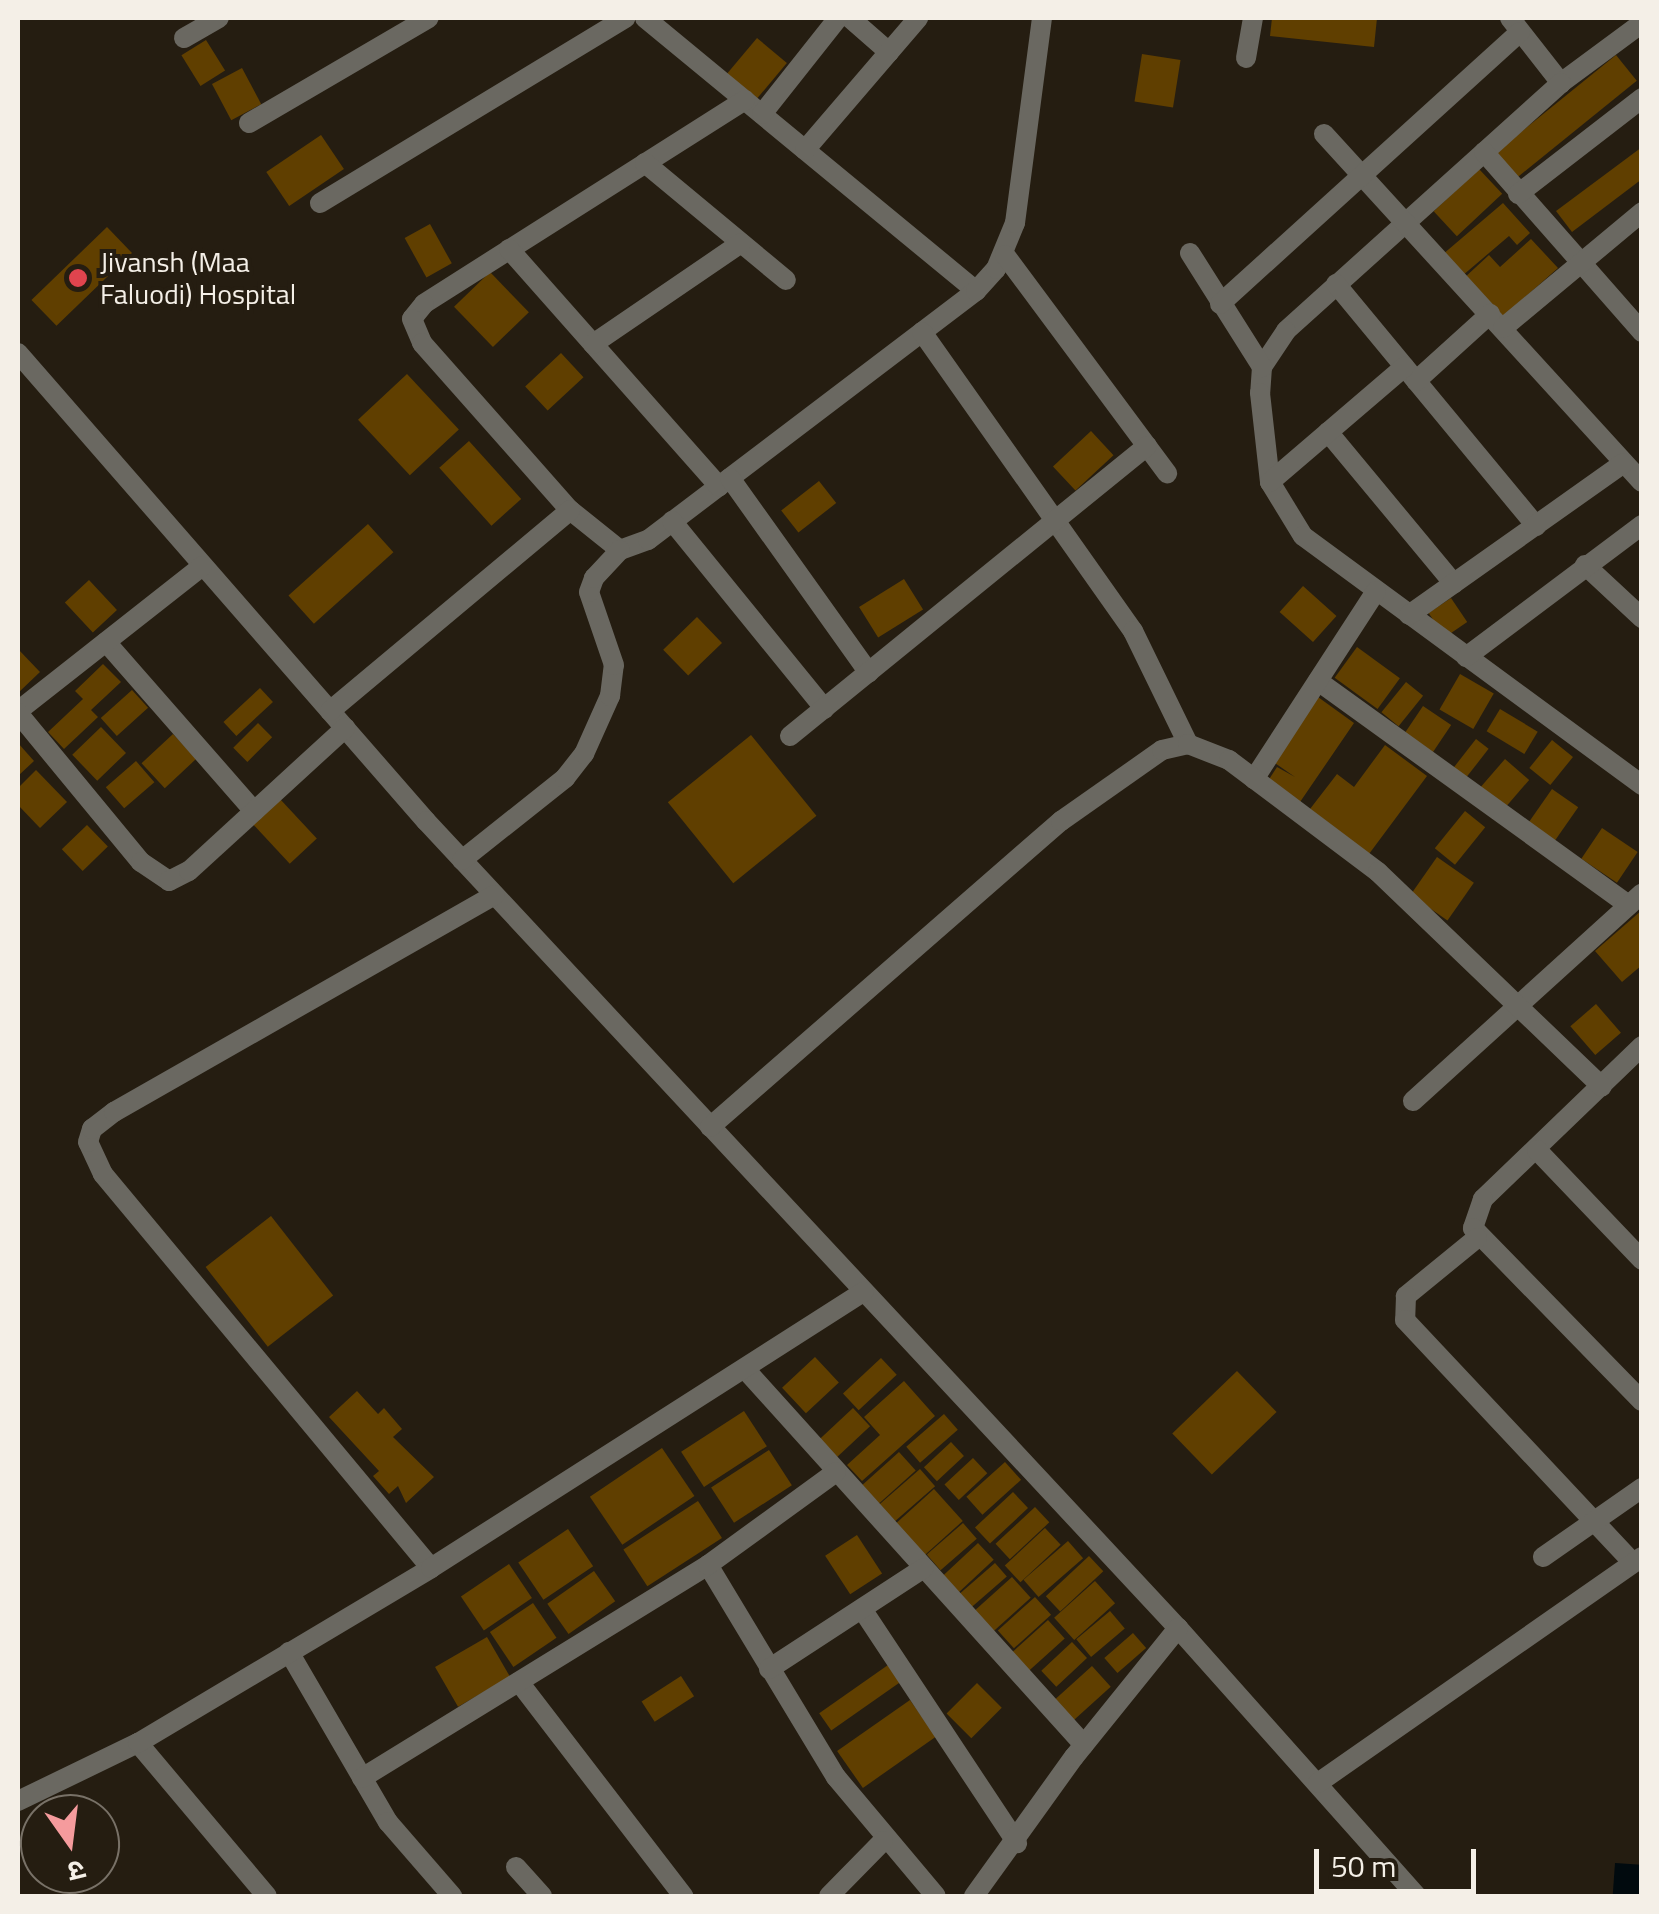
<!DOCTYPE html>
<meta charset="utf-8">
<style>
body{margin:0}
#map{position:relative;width:1659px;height:1914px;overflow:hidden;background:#251d11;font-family:"Titillium Web","Noto Sans Devanagari",sans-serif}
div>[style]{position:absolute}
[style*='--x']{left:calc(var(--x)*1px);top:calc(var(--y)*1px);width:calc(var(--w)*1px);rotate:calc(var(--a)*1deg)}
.water>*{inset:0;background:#010a0e;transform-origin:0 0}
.building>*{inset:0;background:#603f00;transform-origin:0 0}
.street>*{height:20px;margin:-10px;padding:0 10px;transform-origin:10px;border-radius:10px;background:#6a6861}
.dots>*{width:28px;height:28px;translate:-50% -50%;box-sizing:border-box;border:5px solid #251d11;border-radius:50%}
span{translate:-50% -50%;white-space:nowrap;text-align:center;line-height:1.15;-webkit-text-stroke:8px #251d11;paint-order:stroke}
.poi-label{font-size:28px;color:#f4efe7}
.left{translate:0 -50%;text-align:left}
.frame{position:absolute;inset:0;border:20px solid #f4efe7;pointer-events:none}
.north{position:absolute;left:20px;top:1794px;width:100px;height:100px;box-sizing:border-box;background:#251d11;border:2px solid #787167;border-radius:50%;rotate:166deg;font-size:28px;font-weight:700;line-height:40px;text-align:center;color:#f4efe7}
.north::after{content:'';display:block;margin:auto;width:35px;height:45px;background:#f59b9d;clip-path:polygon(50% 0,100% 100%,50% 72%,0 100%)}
.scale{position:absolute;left:1314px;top:1849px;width:162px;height:45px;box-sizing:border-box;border:5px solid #f4efe7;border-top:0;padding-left:12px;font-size:30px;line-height:35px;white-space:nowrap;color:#f4efe7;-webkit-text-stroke:8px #251d11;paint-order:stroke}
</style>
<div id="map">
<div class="water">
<i style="left:1615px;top:1863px;width:26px;height:33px;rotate:4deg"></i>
</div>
<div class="building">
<i style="clip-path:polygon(1272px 18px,1377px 18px,1374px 47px,1270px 36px)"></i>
<i style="left:757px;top:38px;width:39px;height:48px;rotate:40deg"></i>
<i style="left:206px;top:40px;width:36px;height:29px;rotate:58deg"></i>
<i style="left:1142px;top:54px;width:39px;height:48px;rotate:9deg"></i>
<i style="left:1616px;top:55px;width:33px;height:155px;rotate:51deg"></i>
<i style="left:242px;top:68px;width:41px;height:34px;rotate:62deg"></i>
<i style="left:321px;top:135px;width:41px;height:66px;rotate:56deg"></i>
<i style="clip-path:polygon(1642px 147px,1642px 179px,1572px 232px,1556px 211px)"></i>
<i style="left:1479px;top:169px;width:34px;height:62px;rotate:47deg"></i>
<i style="clip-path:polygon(1503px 203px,1530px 233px,1517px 245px,1509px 236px,1462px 276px,1442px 255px)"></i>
<i style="left:430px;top:224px;width:45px;height:29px;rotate:61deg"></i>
<i style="left:107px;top:227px;width:36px;height:105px;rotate:46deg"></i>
<i style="clip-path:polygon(1531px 239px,1558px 268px,1499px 320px,1463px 279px,1489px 255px,1500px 267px)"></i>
<i style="left:490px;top:272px;width:56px;height:50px;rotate:46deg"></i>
<i style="left:561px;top:353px;width:33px;height:49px;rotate:47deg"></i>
<i style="left:407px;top:374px;width:76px;height:67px;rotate:47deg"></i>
<i style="left:1091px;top:431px;width:33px;height:52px;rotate:47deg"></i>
<i style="left:469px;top:441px;width:78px;height:40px;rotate:48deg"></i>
<i style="left:819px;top:481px;width:28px;height:48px;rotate:52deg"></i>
<i style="left:368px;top:524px;width:38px;height:107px;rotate:48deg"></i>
<i style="left:904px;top:579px;width:36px;height:53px;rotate:58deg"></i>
<i style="left:89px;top:580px;width:41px;height:33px;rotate:47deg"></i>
<i style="left:1303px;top:586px;width:45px;height:35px;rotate:42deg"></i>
<i style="left:1451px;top:598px;width:29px;height:27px;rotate:56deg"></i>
<i style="left:697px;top:617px;width:36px;height:47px;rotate:46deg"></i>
<i style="left:1357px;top:647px;width:53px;height:38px;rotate:36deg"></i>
<i style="clip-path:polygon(18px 649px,40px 672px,18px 693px)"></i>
<i style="clip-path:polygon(103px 664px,121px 682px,91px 710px,98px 717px,64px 749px,48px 732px,83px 699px,75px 691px)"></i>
<i style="left:1460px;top:674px;width:39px;height:41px;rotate:30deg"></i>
<i style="left:1406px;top:682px;width:22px;height:39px;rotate:39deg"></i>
<i style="left:260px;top:688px;width:19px;height:50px;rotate:47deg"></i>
<i style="left:132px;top:690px;width:24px;height:42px;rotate:48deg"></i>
<i style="clip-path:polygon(1318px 697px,1354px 723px,1298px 805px,1266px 784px,1277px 767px,1295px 777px,1272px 761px)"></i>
<i style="left:1423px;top:706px;width:34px;height:37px;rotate:34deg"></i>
<i style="left:1500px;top:709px;width:44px;height:26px;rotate:31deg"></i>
<i style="left:258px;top:723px;width:20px;height:35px;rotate:45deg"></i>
<i style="left:101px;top:727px;width:36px;height:40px;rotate:46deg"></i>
<i style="left:173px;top:734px;width:34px;height:43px;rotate:47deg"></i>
<i style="left:751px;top:735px;width:104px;height:107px;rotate:51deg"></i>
<i style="left:1476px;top:739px;width:16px;height:39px;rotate:38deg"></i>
<i style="left:1552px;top:740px;width:27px;height:36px;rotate:39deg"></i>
<i style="clip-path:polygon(18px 743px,34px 761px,18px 776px)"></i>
<i style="clip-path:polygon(1385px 745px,1427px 776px,1369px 854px,1310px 809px,1337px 774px,1354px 787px)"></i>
<i style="left:1505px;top:759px;width:32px;height:39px;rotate:41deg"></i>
<i style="left:136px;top:761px;width:28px;height:40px;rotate:49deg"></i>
<i style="clip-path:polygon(36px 770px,67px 802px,40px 828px,18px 805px,18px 788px)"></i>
<i style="left:1552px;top:789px;width:32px;height:42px;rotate:35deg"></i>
<i style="left:280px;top:799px;width:54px;height:37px;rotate:47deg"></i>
<i style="left:1465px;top:811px;width:26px;height:48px;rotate:39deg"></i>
<i style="left:87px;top:825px;width:30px;height:35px;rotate:46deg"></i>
<i style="left:1602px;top:828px;width:43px;height:37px;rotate:34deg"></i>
<i style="left:1437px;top:857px;width:45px;height:46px;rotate:35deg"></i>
<i style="clip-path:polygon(1642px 910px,1642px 965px,1622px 982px,1595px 951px)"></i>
<i style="left:1596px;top:1004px;width:38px;height:34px;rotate:49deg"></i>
<i style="left:271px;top:1216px;width:101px;height:83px;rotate:52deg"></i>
<i style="left:815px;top:1357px;width:35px;height:45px;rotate:47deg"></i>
<i style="left:881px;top:1358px;width:23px;height:52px;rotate:47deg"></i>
<i style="left:1237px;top:1371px;width:57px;height:90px;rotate:46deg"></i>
<i style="clip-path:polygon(904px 1381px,935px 1416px,862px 1481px,847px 1465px,880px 1435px,864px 1417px)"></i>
<i style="clip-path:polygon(357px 1391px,378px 1414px,384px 1408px,402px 1429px,393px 1437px,434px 1477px,406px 1503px,398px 1486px,389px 1494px,373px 1476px,379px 1471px,329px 1417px)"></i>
<i style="left:853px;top:1408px;width:25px;height:45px;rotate:47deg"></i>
<i style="left:744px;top:1411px;width:42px;height:75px;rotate:57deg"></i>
<i style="left:944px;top:1414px;width:21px;height:50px;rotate:49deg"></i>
<i style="left:951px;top:1442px;width:19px;height:37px;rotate:47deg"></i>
<i style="left:662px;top:1448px;width:58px;height:87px;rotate:56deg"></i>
<i style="left:769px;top:1450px;width:42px;height:69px;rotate:57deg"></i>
<i style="left:899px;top:1452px;width:25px;height:52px;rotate:48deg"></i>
<i style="left:973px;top:1458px;width:21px;height:39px;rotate:47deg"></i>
<i style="left:1005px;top:1462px;width:24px;height:52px;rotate:48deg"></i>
<i style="left:920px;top:1469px;width:23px;height:57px;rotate:49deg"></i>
<i style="left:934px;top:1489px;width:43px;height:51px;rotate:48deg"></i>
<i style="left:1013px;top:1492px;width:22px;height:52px;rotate:47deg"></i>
<i style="left:698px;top:1501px;width:44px;height:89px;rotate:57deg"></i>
<i style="left:1035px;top:1507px;width:21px;height:54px;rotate:47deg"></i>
<i style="left:963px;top:1523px;width:21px;height:48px;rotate:49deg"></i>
<i style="left:1045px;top:1528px;width:23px;height:55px;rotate:47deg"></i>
<i style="left:568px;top:1529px;width:45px;height:60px;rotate:56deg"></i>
<i style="left:857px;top:1535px;width:46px;height:38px;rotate:57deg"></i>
<i style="left:1068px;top:1541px;width:23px;height:59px;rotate:49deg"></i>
<i style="left:978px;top:1543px;width:23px;height:48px;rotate:47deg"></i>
<i style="left:1089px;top:1556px;width:21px;height:59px;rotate:47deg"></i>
<i style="left:995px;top:1563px;width:18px;height:48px;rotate:49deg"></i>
<i style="left:509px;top:1564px;width:41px;height:58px;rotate:56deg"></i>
<i style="left:594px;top:1571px;width:37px;height:57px;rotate:55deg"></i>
<i style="left:1012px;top:1577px;width:28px;height:52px;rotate:48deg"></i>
<i style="left:1095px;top:1581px;width:30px;height:55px;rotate:48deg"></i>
<i style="left:1035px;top:1597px;width:24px;height:50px;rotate:48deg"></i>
<i style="left:533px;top:1603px;width:42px;height:52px;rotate:56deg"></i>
<i style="left:1110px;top:1611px;width:23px;height:44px;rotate:50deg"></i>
<i style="left:1048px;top:1620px;width:25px;height:50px;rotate:48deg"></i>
<i style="left:1133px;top:1633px;width:20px;height:38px;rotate:49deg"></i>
<i style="left:487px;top:1637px;width:46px;height:60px;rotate:60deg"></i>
<i style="left:1072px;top:1642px;width:22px;height:42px;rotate:47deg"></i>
<i style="left:888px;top:1665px;width:21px;height:84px;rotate:55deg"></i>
<i style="left:1092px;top:1666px;width:28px;height:51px;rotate:48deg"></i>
<i style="left:681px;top:1676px;width:24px;height:47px;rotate:57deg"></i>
<i style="left:977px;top:1683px;width:35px;height:43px;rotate:45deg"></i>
<i style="left:910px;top:1700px;width:45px;height:89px;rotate:55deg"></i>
</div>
<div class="street">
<i style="--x:645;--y:18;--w:429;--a:39.5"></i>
<i style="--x:850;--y:18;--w:52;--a:41.1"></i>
<i style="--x:1510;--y:18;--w:83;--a:51.9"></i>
<i style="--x:1642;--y:23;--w:101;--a:143.5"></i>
<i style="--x:1561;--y:83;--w:370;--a:138"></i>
<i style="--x:1286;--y:331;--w:43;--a:123.7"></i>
<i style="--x:1262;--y:367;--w:26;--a:94"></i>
<i style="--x:1260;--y:393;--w:90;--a:83.6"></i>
<i style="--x:1270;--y:482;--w:63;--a:58.6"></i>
<i style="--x:1303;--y:536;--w:421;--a:36.3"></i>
<i style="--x:184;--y:38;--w:40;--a:-29.7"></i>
<i style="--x:1246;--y:58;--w:41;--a:-80.1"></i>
<i style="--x:745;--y:100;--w:380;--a:147.6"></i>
<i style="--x:424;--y:304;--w:19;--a:129"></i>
<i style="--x:412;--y:319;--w:26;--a:67"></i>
<i style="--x:422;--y:343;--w:223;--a:48.5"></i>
<i style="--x:570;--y:510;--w:64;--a:38.7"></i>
<i style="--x:620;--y:550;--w:30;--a:-20"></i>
<i style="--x:648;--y:540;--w:412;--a:-37.2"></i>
<i style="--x:976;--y:291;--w:30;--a:-48"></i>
<i style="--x:996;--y:269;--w:50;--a:-67.6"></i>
<i style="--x:1015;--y:223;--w:207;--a:-82.5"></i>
<i style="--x:762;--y:114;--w:122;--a:-51.6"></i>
<i style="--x:249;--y:123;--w:208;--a:-30.3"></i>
<i style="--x:1324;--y:134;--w:471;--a:47.6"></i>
<i style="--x:805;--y:150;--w:174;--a:-49.4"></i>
<i style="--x:1484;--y:152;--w:240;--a:48.7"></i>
<i style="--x:645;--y:163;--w:183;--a:39.7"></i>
<i style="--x:1518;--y:194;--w:157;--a:-37.7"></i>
<i style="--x:320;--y:203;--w:357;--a:-31.2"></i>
<i style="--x:509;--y:249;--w:317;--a:48.5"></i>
<i style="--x:1190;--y:253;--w:135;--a:57.7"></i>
<i style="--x:1005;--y:255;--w:272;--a:53.4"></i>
<i style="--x:1336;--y:284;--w:314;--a:50.4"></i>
<i style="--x:1220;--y:304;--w:405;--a:-42.2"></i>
<i style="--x:1503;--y:328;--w:181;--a:-39.8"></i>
<i style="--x:922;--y:332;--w:366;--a:54.8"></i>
<i style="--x:1133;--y:631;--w:126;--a:64"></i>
<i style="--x:593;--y:344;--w:179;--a:-34.3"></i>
<i style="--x:18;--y:353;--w:621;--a:48.92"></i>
<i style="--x:426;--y:821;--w:1103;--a:47.02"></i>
<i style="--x:1178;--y:1628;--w:359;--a:48.3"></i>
<i style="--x:1416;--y:381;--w:100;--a:-42.2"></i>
<i style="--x:1328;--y:432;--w:197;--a:50.3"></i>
<i style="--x:730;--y:478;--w:239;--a:54.5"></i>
<i style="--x:1270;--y:482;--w:177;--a:-40.6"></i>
<i style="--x:672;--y:521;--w:242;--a:50.9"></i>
<i style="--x:1585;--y:565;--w:78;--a:42.9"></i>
<i style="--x:1409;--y:615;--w:263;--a:-35.3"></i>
<i style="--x:106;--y:642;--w:225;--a:48.8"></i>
<i style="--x:1466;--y:657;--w:220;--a:-36.9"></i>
<i style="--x:1318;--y:681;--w:383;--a:35.8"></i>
<i style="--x:18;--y:711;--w:234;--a:-38.2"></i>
<i style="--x:330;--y:711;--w:313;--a:-39.9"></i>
<i style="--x:18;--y:713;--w:193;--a:50.5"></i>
<i style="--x:141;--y:862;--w:34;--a:34"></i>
<i style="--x:169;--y:881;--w:22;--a:-27"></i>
<i style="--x:189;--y:871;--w:212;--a:-42.5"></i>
<i style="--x:790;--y:736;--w:460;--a:-39.1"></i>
<i style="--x:1254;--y:779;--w:224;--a:-57"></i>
<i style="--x:462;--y:860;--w:132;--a:-38.5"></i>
<i style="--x:565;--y:778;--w:31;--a:-52"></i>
<i style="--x:584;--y:754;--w:64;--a:-65.9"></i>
<i style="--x:610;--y:696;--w:31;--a:-83"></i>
<i style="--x:614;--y:665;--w:77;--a:-108.9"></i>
<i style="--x:589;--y:592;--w:15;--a:-70"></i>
<i style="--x:594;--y:578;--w:38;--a:-47"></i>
<i style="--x:1642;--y:1046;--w:221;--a:136.1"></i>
<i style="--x:1483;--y:1199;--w:31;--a:109"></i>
<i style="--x:1473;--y:1228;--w:242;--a:45.7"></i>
<i style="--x:1413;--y:1101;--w:309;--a:-42.2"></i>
<i style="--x:710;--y:1127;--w:466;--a:-41.1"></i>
<i style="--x:1061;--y:821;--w:123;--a:-35.1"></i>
<i style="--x:1162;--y:750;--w:27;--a:-13"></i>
<i style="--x:1188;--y:744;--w:44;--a:21.3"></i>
<i style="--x:1229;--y:760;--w:186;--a:36.9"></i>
<i style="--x:1378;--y:872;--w:310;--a:43.8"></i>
<i style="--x:1537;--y:1150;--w:152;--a:46.3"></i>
<i style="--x:1477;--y:1238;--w:92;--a:140.8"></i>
<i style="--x:1406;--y:1296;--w:24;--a:92"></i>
<i style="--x:1405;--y:1320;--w:333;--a:46.8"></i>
<i style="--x:745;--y:1369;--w:506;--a:47.96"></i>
<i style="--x:1543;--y:1557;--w:121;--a:-34.9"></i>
<i style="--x:708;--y:1565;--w:248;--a:58.9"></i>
<i style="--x:836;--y:1777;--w:155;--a:50"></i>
<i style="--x:431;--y:1568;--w:513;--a:-129.78"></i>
<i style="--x:103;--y:1174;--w:35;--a:-115"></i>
<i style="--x:88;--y:1142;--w:14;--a:-73"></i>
<i style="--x:92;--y:1129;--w:28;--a:-38"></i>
<i style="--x:114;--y:1112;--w:438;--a:-29.7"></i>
<i style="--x:862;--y:1609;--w:281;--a:56.5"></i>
<i style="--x:289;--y:1652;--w:197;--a:59.8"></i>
<i style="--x:388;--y:1822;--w:98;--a:49.1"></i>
<i style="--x:769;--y:1669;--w:185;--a:-33.1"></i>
<i style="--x:519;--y:1682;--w:270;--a:52.5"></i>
<i style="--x:138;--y:1743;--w:200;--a:49.9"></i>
<i style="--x:362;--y:1778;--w:406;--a:-31.6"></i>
<i style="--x:708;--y:1565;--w:158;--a:-36"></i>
<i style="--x:1318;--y:1783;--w:395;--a:-34.9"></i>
<i style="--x:18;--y:1801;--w:133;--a:-25.8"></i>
<i style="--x:138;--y:1743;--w:341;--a:-30.8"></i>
<i style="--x:431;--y:1568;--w:513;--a:-32.57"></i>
<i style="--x:516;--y:1867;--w:39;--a:48"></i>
<i style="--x:829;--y:1896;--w:77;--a:-45.5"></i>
<i style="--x:974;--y:1896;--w:171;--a:-54.3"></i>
<i style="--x:1074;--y:1757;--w:166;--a:-51.1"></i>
</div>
<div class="dots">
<i style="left:78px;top:278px;background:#e0444e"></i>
</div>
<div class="poi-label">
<span class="left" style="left:100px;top:278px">Jivansh (Maa<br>Faluodi) Hospital</span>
</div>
<div class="frame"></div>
<div class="north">उ</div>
<div class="scale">50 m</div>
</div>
